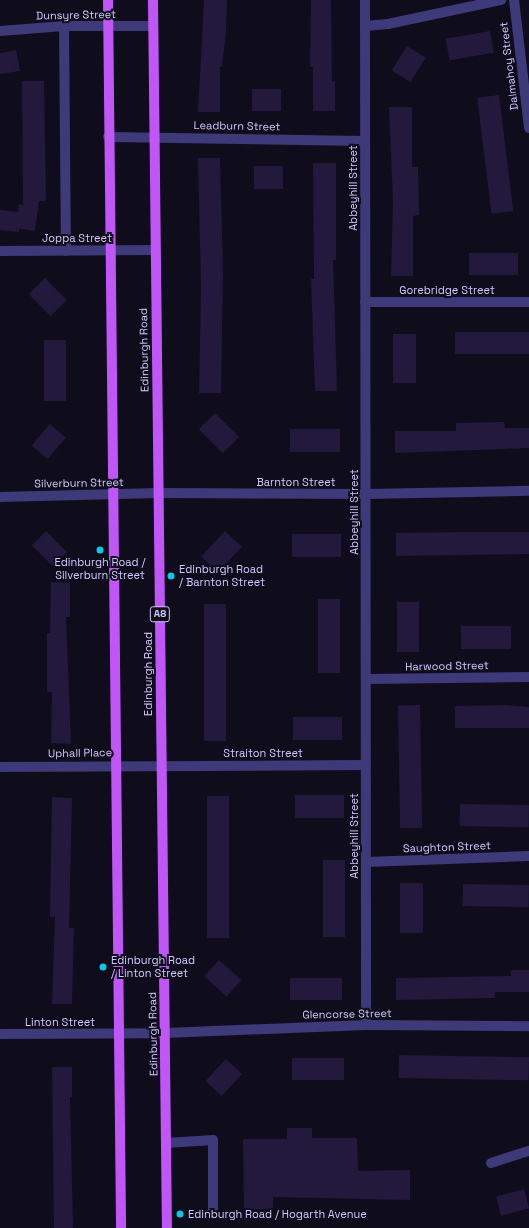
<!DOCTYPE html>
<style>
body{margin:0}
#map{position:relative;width:529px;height:1228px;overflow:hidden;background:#0f0c1c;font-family:"Space Grotesk",sans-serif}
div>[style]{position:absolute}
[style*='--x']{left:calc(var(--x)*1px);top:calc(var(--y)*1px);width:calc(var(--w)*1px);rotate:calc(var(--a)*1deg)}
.building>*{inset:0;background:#22193c;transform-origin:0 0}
.minor>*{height:10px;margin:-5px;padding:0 5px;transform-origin:5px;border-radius:5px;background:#3e3979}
.major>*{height:10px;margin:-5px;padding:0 5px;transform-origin:5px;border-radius:5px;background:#c156f7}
.dots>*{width:11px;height:11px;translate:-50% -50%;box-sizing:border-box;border:2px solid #0f0c1c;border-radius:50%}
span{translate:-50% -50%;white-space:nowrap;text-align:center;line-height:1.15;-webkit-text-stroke:4px #0f0c1c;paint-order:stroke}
.shield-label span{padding:1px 3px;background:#0f0c1c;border:1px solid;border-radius:3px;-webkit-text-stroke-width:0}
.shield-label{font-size:10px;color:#d1cafd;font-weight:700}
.street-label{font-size:11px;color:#d1cafd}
.poi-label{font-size:11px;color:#d1cafd}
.left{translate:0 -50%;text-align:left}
</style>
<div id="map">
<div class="building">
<i style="clip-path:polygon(204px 0,227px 0,226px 32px,222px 67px,220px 67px,220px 112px,198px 112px)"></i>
<i style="clip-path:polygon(311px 0,331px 0,332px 81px,335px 81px,335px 111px,313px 111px,313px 67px,310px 67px)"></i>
<i style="left:490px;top:31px;width:22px;height:45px;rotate:80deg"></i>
<i style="left:407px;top:46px;width:22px;height:29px;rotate:32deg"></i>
<i style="clip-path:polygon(16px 50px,20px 71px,0 74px,0 53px)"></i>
<i style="clip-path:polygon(22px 81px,44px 81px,46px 201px,39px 201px,35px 231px,19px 229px,19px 232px,0 230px,0 210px,18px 212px,19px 204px,23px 205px)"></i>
<i style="left:252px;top:89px;width:29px;height:22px"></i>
<i style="left:499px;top:95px;width:117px;height:22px;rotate:83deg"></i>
<i style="clip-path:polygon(389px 107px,412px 107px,412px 167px,418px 167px,419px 215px,413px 216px,413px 276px,391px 276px,393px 202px)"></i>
<i style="clip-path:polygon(198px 158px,220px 158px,223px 273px,221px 393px,199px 393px,201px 288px)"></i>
<i style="clip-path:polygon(313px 163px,336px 163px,336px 260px,333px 260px,337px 391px,315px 391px,311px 279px,314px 279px)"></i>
<i style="left:254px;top:166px;width:29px;height:23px"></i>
<i style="left:469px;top:253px;width:49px;height:22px"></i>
<i style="left:45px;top:278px;width:31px;height:23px;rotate:45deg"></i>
<i style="left:455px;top:332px;width:74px;height:22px"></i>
<i style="left:393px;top:334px;width:23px;height:49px"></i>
<i style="left:44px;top:340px;width:22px;height:61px"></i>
<i style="left:215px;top:413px;width:34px;height:23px;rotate:45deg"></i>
<i style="clip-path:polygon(504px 422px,505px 428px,529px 428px,529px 448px,395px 453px,395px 431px,456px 431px,456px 423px)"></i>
<i style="left:50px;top:424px;width:21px;height:28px;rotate:41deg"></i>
<i style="left:340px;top:429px;width:23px;height:50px;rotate:90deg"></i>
<i style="left:46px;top:531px;width:30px;height:20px;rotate:45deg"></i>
<i style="left:225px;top:531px;width:23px;height:35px;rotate:43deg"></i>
<i style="clip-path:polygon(463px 532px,529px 532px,529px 554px,396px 556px,396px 533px)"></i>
<i style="left:341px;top:534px;width:23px;height:49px;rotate:90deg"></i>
<i style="clip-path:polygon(51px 582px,70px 583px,70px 617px,66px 617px,71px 744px,51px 743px,52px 692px,47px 692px,47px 633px,50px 633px)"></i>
<i style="left:318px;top:599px;width:22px;height:74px"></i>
<i style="left:397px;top:602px;width:22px;height:50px"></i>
<i style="left:204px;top:604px;width:22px;height:137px"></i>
<i style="left:461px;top:626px;width:50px;height:23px"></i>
<i style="left:420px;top:705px;width:123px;height:22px;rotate:89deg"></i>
<i style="clip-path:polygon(505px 705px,529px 707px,529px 728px,455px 728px,455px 706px)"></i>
<i style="left:293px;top:717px;width:49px;height:23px"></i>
<i style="left:344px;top:795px;width:23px;height:49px;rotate:90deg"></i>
<i style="left:207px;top:796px;width:22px;height:142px"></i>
<i style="clip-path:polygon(52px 797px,72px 798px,69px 928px,74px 928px,72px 1004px,52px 1004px,55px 917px,50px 917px)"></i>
<i style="left:460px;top:804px;width:69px;height:22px;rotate:1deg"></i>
<i style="left:323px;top:860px;width:22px;height:77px"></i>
<i style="left:400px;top:883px;width:23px;height:50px"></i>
<i style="left:463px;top:884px;width:66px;height:22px;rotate:1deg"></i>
<i style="left:219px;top:960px;width:30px;height:22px;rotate:42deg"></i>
<i style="clip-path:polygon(511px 970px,529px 970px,529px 992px,495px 992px,495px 998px,396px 1000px,396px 978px,511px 976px)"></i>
<i style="left:342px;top:978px;width:22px;height:52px;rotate:90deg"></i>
<i style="left:399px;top:1055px;width:130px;height:23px;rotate:1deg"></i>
<i style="left:292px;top:1058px;width:52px;height:22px"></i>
<i style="left:226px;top:1059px;width:22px;height:30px;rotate:43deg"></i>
<i style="clip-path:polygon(52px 1067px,72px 1067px,72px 1097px,70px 1097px,73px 1228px,54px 1228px)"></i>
<i style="clip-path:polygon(287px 1128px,312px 1128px,312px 1138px,357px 1138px,358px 1171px,410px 1170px,410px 1200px,273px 1197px,273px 1209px,244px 1209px,243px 1139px,287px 1139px)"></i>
<i style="left:524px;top:1189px;width:20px;height:29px;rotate:75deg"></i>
</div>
<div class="minor">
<i style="--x:365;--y:0;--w:1025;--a:89.94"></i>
<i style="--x:514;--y:0;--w:129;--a:83.3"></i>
<i style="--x:64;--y:26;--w:225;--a:89.5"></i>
<i style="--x:365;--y:26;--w:23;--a:-5"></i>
<i style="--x:388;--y:24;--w:116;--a:-12"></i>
<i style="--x:0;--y:31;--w:64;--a:-4.5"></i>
<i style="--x:64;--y:26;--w:89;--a:0"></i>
<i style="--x:108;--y:137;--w:257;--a:0.9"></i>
<i style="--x:0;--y:251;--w:155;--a:-0.4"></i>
<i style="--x:365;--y:302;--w:164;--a:0"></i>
<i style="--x:0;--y:497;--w:159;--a:-1.4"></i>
<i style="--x:159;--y:493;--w:207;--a:0.3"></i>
<i style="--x:366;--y:494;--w:163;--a:-1.1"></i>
<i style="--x:366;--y:679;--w:163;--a:-0.7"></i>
<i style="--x:0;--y:767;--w:366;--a:-0.3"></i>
<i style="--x:366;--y:862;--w:163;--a:-2.1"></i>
<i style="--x:0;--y:1034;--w:165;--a:-0.3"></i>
<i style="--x:165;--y:1033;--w:201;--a:-2.3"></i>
<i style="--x:366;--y:1025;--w:163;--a:0.4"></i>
<i style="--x:166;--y:1143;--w:47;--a:-3.7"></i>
<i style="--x:213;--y:1140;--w:73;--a:90"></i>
<i style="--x:491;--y:1163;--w:40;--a:-18"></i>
</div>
<div class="major">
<i style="--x:108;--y:0;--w:1228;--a:89.39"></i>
<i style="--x:153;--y:0;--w:1228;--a:89.35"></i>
</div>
<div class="dots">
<i style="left:100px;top:550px;background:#0ac9e8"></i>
<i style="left:171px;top:576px;background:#0ac9e8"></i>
<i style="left:103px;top:967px;background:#0ac9e8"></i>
<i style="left:180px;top:1214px;background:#0ac9e8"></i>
</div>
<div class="shield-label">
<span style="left:160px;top:614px">A8</span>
</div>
<div class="street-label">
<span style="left:76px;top:15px;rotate:-1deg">Dunsyre Street</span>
<span style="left:509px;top:66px;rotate:-97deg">Dalmahoy Street</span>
<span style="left:237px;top:126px;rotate:1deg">Leadburn Street</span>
<span style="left:353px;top:188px;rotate:-90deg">Abbeyhill Street</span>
<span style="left:77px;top:238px">Joppa Street</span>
<span style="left:447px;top:290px">Gorebridge Street</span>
<span style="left:144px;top:350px;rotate:-91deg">Edinburgh Road</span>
<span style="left:296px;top:482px">Barnton Street</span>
<span style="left:79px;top:483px;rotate:-1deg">Silverburn Street</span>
<span style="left:354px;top:512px;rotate:-90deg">Abbeyhill Street</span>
<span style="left:447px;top:666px;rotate:-1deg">Harwood Street</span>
<span style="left:148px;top:674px;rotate:-90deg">Edinburgh Road</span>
<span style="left:80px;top:753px;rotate:-1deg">Uphall Place</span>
<span style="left:263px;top:753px">Straiton Street</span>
<span style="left:354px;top:836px;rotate:-90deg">Abbeyhill Street</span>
<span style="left:447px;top:847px;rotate:-2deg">Saughton Street</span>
<span style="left:347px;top:1014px;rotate:-1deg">Glencorse Street</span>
<span style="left:60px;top:1022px">Linton Street</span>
<span style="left:153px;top:1034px;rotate:-91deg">Edinburgh Road</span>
</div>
<div class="poi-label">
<span style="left:100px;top:569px">Edinburgh Road /<br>Silverburn Street</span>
<span class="left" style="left:179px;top:576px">Edinburgh Road<br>/ Barnton Street</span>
<span class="left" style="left:111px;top:967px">Edinburgh Road<br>/ Linton Street</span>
<span class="left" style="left:188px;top:1214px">Edinburgh Road / Hogarth Avenue</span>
</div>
</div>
